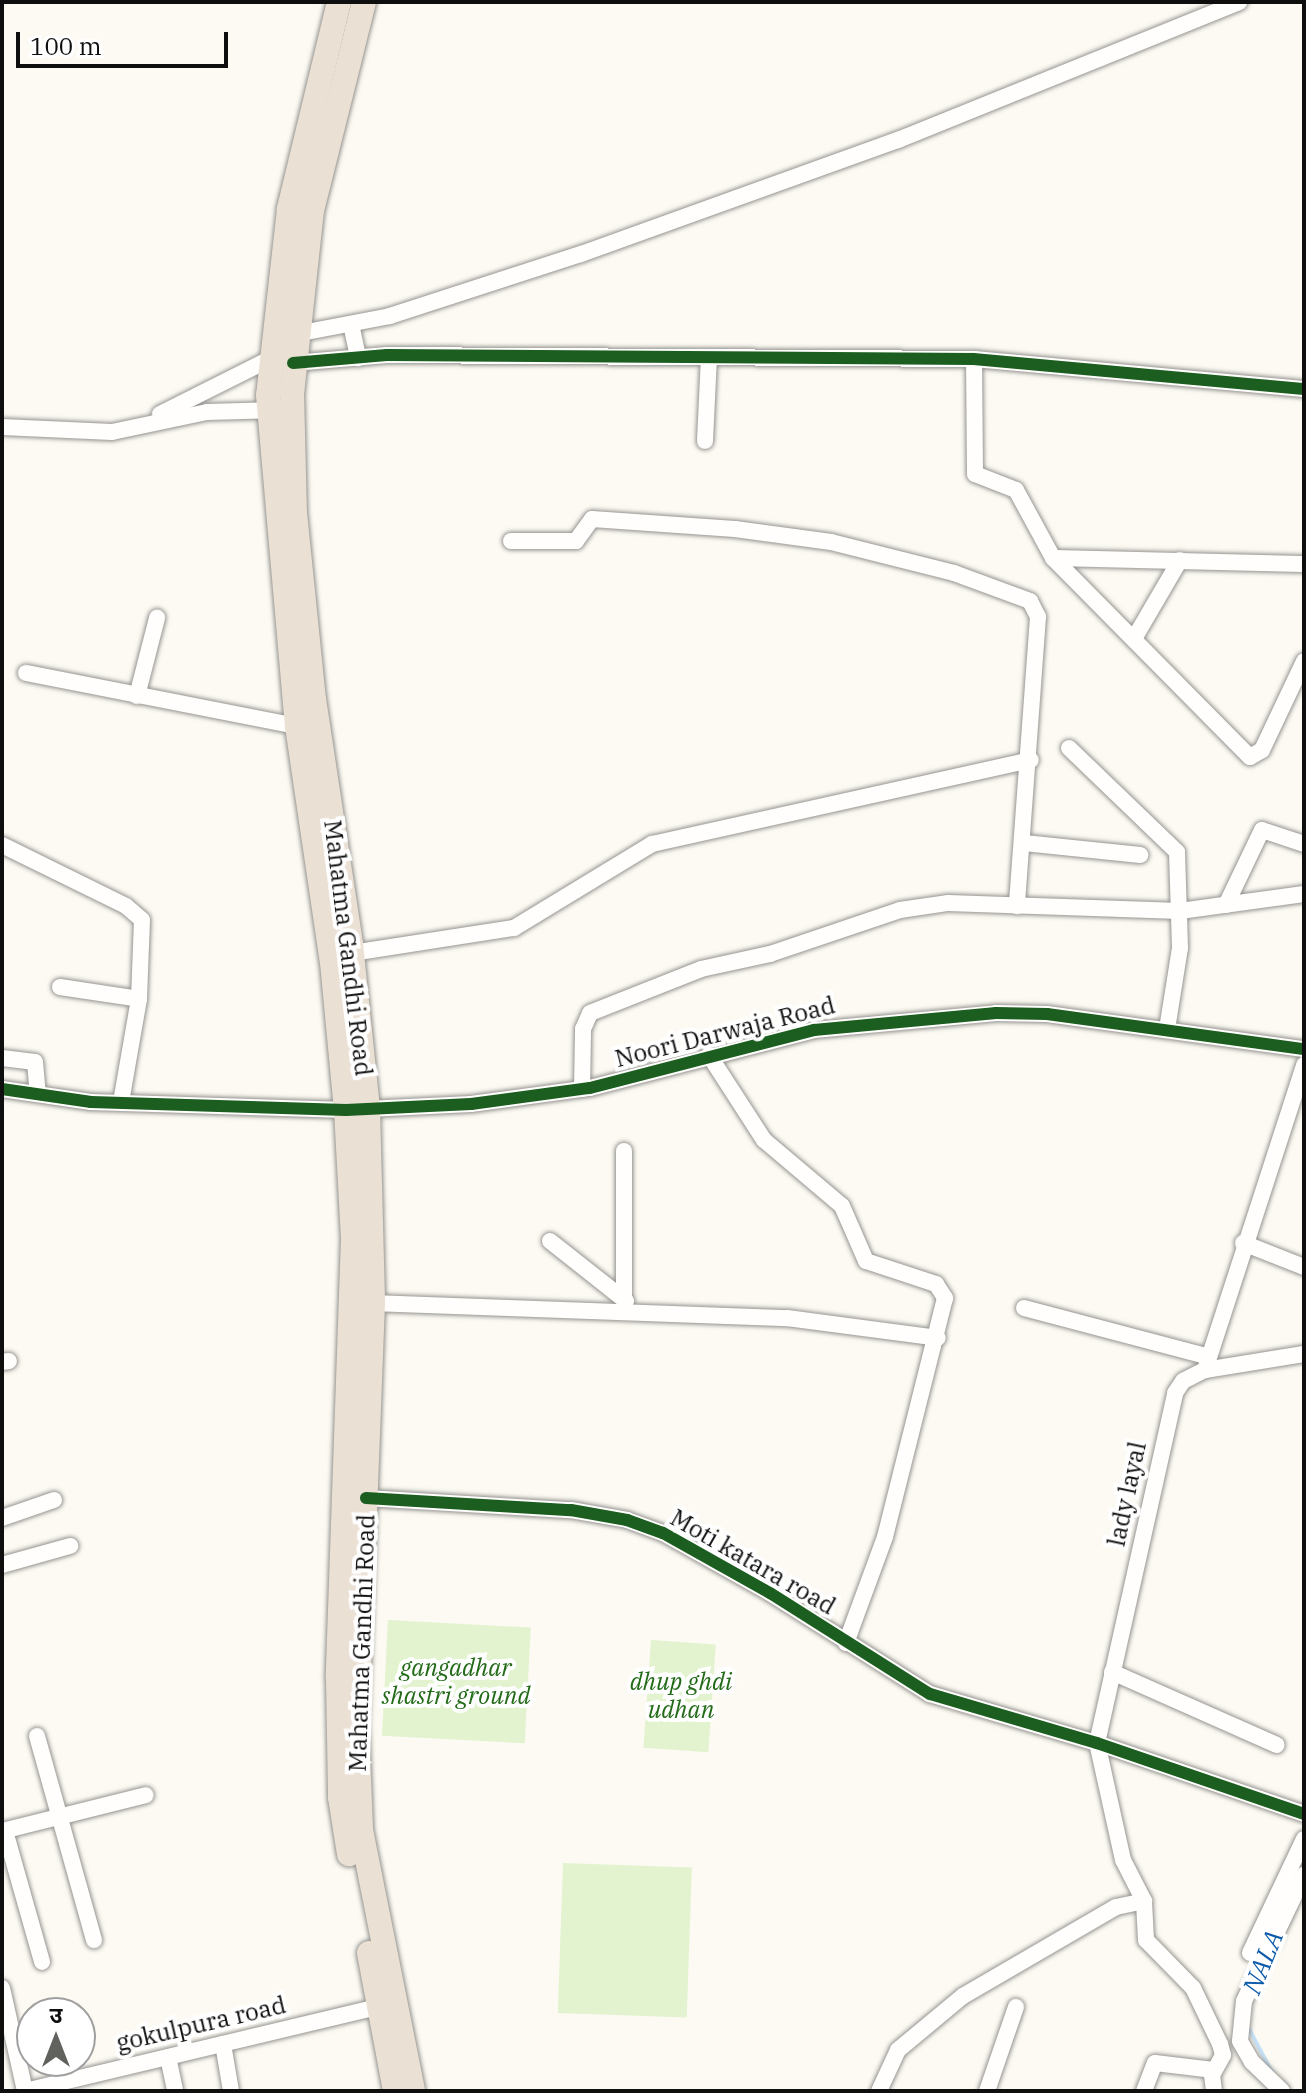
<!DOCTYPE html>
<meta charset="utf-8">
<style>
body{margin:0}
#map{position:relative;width:1306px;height:2093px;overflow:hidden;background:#fcfaf2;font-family:"IBM Plex Serif","Noto Sans Devanagari",serif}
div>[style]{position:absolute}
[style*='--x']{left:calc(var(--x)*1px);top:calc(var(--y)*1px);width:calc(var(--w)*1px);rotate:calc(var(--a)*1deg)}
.green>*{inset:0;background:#e3f3d0;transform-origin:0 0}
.stream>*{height:4px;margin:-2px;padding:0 2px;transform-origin:2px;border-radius:2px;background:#c6e3f8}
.roads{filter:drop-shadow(0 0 2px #959491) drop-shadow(0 0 2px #959491)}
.minor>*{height:16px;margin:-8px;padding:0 8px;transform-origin:8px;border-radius:8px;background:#fffefd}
.highway>*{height:24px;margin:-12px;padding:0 12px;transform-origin:12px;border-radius:12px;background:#ebe0d4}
.cycleway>*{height:12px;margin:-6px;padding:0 6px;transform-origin:6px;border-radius:6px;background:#1b5e20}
span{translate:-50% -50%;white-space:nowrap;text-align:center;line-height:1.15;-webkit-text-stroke:8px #fff;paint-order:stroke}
.street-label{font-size:24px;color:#0e0e0e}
.park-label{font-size:24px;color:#236b19;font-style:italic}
.water-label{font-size:26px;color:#0d59aa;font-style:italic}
.frame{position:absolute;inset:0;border:4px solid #0e0e0e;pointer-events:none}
.north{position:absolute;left:16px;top:1997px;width:80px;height:80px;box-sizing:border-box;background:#fff;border:2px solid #9f9f9f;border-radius:50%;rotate:0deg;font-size:22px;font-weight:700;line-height:32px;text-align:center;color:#0e0e0e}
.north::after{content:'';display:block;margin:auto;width:28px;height:36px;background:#61615e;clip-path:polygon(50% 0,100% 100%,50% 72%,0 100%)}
.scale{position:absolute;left:16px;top:32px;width:212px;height:36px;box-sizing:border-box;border:4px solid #0e0e0e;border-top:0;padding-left:10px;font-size:24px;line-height:28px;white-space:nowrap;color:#0e0e0e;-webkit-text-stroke:6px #fff;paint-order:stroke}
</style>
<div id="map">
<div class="green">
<i style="left:388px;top:1620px;width:143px;height:116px;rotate:3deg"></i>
<i style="left:651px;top:1640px;width:65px;height:108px;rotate:4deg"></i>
<i style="left:563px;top:1863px;width:129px;height:150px;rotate:2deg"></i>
</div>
<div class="stream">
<i style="--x:1248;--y:2027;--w:51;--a:61.9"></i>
</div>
<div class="roads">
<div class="minor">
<i style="--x:351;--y:324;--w:35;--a:78"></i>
<i style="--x:296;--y:334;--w:96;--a:-10.8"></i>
<i style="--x:390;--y:316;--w:201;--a:-18"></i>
<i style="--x:581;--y:254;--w:337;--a:-19.8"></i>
<i style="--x:898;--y:140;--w:368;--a:-22"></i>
<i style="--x:974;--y:359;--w:115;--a:89.5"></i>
<i style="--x:975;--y:474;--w:44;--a:21.3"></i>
<i style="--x:1016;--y:490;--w:77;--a:61.4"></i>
<i style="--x:1053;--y:558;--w:280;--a:45.3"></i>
<i style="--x:1250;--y:757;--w:14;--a:-30"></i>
<i style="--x:1262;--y:750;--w:98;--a:-64.7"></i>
<i style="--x:293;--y:363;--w:94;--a:-4.9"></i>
<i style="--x:387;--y:355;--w:587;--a:0.39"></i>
<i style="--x:974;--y:359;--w:331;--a:5.2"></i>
<i style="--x:160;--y:414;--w:121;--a:-26.6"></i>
<i style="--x:2;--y:427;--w:110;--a:2.6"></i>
<i style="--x:112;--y:432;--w:97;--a:-11.9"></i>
<i style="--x:207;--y:412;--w:71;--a:-1.6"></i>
<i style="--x:705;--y:441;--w:84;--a:-87.3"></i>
<i style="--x:511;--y:541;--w:65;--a:0"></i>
<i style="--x:576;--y:541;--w:27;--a:-54"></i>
<i style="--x:592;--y:519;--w:143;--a:4"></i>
<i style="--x:735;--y:529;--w:97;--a:7.7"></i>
<i style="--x:831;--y:542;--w:127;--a:14.1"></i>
<i style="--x:954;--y:573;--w:81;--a:20.2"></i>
<i style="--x:1030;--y:601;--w:18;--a:63"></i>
<i style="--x:1038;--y:617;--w:290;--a:94.2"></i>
<i style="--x:1053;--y:558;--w:251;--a:1.4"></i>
<i style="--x:1135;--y:637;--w:89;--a:-59.7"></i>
<i style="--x:26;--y:673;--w:276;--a:11.1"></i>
<i style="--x:137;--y:696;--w:81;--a:-75.6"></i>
<i style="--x:1069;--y:748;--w:150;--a:43.9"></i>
<i style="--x:1177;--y:852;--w:96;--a:88.2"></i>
<i style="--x:1180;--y:948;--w:82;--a:99.1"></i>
<i style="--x:1024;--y:843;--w:117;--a:5.9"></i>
<i style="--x:2;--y:845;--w:138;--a:26.2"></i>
<i style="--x:126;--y:906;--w:21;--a:41"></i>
<i style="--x:142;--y:920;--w:79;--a:92.2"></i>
<i style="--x:139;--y:999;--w:105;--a:99.9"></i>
<i style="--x:1226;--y:905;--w:83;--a:-64.4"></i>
<i style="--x:1262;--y:830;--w:44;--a:18.4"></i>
<i style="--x:352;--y:953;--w:164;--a:-8.8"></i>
<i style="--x:514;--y:928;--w:162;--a:-31.3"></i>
<i style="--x:652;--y:844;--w:388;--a:-12.5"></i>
<i style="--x:60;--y:987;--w:80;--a:8.6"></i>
<i style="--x:709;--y:1055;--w:101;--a:57.1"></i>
<i style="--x:764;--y:1140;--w:102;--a:40.2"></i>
<i style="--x:842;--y:1206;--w:60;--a:66.4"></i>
<i style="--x:866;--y:1261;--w:74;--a:18.2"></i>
<i style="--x:936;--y:1284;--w:17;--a:57"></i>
<i style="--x:945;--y:1298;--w:246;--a:104.1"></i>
<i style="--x:885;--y:1537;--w:113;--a:110.2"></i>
<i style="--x:2;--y:1058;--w:33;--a:7"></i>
<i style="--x:35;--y:1062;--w:32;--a:85"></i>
<i style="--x:2;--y:1089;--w:90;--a:8.3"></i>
<i style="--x:91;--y:1102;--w:255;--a:1.8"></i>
<i style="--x:346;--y:1110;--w:125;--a:-2.7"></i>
<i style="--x:471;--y:1104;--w:120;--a:-7.7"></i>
<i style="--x:590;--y:1088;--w:231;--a:-14.5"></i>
<i style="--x:814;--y:1030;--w:183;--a:-5.3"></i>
<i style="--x:996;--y:1013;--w:51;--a:1.1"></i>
<i style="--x:1047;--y:1014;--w:259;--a:7.8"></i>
<i style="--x:582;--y:1089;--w:60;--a:-89"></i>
<i style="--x:583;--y:1029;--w:17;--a:-66"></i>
<i style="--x:590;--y:1013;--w:119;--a:-21.6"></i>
<i style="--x:701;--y:969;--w:71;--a:-12.3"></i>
<i style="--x:770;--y:954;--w:137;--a:-18.7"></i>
<i style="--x:900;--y:910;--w:49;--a:-8.3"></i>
<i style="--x:948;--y:903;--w:232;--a:2"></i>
<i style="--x:1180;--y:911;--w:125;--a:-7.8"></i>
<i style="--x:624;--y:1151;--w:146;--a:90"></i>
<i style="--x:550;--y:1241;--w:97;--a:38.3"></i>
<i style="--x:1243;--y:1243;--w:66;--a:21.5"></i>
<i style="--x:373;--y:1303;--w:414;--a:2.1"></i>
<i style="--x:787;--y:1318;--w:152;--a:7.5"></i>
<i style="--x:1024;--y:1308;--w:191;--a:14.8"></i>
<i style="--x:2;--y:1362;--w:7;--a:-8"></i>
<i style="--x:1205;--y:1370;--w:321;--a:-72"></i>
<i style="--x:366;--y:1498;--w:205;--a:3.4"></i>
<i style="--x:571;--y:1510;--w:57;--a:10.1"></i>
<i style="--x:627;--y:1520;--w:38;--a:20"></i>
<i style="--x:663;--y:1533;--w:123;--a:29.3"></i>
<i style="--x:770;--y:1593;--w:189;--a:32.3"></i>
<i style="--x:930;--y:1694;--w:174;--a:16.4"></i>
<i style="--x:1097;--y:1743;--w:219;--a:18.9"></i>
<i style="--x:2;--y:1518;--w:55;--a:-19.1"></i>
<i style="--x:2;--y:1565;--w:71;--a:-15.6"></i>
<i style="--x:1112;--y:1672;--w:180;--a:23.9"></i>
<i style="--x:37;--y:1736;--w:212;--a:74.4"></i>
<i style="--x:2;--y:1831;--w:148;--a:-14"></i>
<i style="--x:5;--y:1831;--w:136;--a:74.2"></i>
<i style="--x:1250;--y:1953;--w:126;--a:-64.7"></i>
<i style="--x:2;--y:1988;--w:106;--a:77.4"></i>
<i style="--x:223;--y:2044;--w:48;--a:80.3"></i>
<i style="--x:168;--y:2057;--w:35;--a:78"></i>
<i style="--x:25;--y:2091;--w:371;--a:-13.4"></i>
<i style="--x:879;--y:2091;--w:45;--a:-65.1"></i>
<i style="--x:898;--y:2050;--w:85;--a:-39.7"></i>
<i style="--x:963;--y:1996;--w:177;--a:-30.2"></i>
<i style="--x:1116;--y:1907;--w:29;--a:-12"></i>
<i style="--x:987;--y:2091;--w:89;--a:-71"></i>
<i style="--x:1144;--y:2091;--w:30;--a:-69"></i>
<i style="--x:1155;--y:2063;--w:59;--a:6.8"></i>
<i style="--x:1214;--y:2091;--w:16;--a:-97"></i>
<i style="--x:1212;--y:2075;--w:23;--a:-61"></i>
<i style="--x:1223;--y:2055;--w:11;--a:-105"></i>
<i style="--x:1220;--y:2044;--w:62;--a:-115.7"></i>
<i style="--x:1193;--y:1988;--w:67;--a:-134.4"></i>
<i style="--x:1146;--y:1940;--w:39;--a:-93"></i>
<i style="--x:1144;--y:1901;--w:46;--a:-117.1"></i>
<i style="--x:1123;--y:1860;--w:120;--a:-102.5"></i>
<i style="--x:1097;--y:1743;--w:359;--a:-77.4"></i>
<i style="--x:1175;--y:1393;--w:14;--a:-56"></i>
<i style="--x:1183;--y:1381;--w:25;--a:-27"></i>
<i style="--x:1205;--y:1370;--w:100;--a:-9.2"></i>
<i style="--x:1282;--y:2091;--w:42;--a:-136"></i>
<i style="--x:1252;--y:2062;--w:24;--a:-120"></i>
<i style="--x:1240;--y:2041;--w:40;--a:-84.3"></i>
<i style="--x:1244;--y:2001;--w:140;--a:-64.5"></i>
</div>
<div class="highway">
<i style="--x:339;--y:2;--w:213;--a:103.6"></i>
<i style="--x:289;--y:209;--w:187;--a:96.4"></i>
<i style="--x:268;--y:395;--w:332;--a:85"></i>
<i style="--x:297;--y:726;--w:239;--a:81.6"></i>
<i style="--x:332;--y:962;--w:149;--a:84.6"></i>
<i style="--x:346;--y:1110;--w:128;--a:86.9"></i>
<i style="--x:353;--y:1238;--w:440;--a:92"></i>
<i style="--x:338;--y:1678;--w:119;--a:89"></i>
<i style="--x:340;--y:1797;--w:58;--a:81"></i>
<i style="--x:364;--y:2;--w:214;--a:104"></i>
<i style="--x:312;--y:210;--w:184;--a:96.2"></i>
<i style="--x:292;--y:393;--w:120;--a:88.6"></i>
<i style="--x:295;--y:513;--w:187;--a:84.2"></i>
<i style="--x:314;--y:699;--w:248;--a:81.4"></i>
<i style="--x:351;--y:944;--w:166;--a:84.1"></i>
<i style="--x:368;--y:1109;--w:194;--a:88.5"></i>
<i style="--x:373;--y:1303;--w:426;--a:92.2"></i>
<i style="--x:357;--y:1729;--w:101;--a:87.7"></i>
<i style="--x:361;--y:1830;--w:266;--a:78.7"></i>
<i style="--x:369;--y:1953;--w:140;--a:79.3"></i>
</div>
</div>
<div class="cycleway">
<i style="--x:293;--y:363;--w:94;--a:-4.9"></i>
<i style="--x:387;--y:355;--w:587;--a:0.39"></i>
<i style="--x:974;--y:359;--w:331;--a:5.2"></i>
<i style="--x:2;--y:1089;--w:90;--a:8.3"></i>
<i style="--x:91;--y:1102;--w:255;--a:1.8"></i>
<i style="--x:346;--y:1110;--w:125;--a:-2.7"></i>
<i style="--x:471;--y:1104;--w:120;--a:-7.7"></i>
<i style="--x:590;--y:1088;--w:231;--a:-14.5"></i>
<i style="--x:814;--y:1030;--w:183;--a:-5.3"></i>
<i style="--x:996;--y:1013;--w:51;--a:1.1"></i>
<i style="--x:1047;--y:1014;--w:259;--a:7.8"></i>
<i style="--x:366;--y:1498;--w:205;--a:3.4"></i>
<i style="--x:571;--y:1510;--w:57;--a:10.1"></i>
<i style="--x:627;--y:1520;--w:38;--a:20"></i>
<i style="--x:663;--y:1533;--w:123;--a:29.3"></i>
<i style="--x:770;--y:1593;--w:189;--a:32.3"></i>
<i style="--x:930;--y:1694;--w:174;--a:16.4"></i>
<i style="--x:1097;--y:1743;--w:219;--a:18.9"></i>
</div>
<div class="street-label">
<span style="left:348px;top:948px;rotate:83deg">Mahatma Gandhi Road</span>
<span style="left:725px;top:1032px;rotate:-14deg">Noori Darwaja Road</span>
<span style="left:1127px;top:1494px;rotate:-78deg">lady layal</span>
<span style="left:753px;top:1562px;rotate:30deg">Moti katara road</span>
<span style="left:362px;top:1643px;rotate:-88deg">Mahatma Gandhi Road</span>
<span style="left:201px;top:2024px;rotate:-13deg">gokulpura road</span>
</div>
<div class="park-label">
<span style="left:456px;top:1682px">gangadhar<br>shastri ground</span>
<span style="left:681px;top:1696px">dhup ghdi<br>udhan</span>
</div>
<div class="water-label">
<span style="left:1263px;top:1962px;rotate:-68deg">NALA</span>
</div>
<div class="frame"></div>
<div class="north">उ</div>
<div class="scale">100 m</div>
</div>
